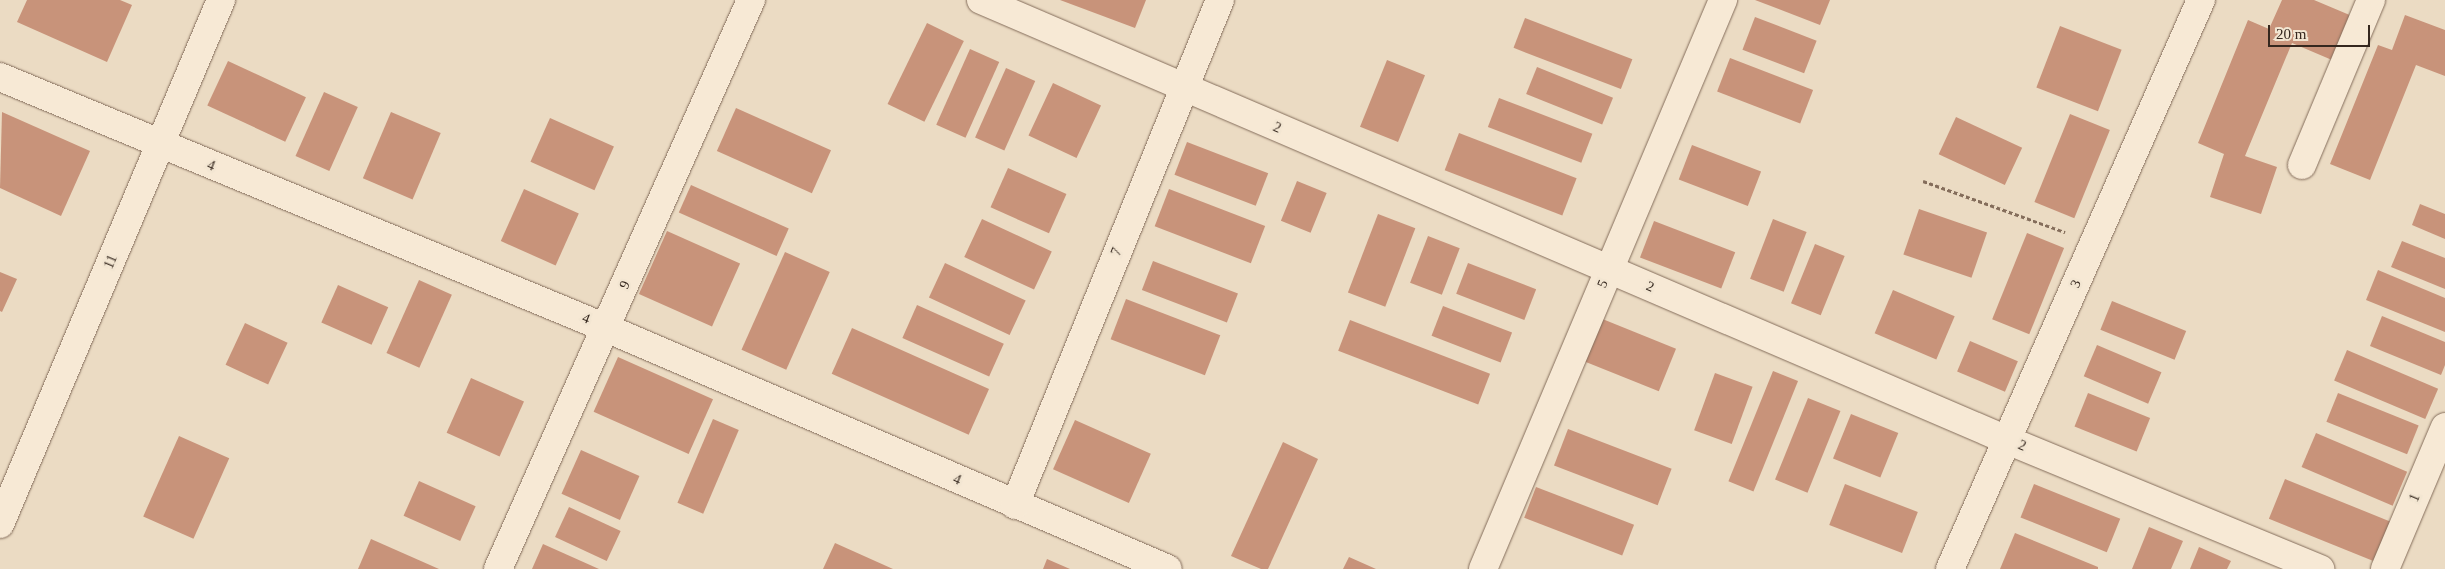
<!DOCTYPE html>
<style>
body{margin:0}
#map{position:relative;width:2445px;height:569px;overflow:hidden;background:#ebdbc3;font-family:"Times New Roman",serif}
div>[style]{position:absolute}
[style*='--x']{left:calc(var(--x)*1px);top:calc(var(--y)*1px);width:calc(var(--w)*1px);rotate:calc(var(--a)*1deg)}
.building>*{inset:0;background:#c8937a;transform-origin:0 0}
.path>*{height:3px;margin-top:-1.5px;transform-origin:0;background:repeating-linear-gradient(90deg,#846d5b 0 4px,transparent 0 6.5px)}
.roads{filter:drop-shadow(0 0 1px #846d5b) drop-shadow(0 0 1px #846d5b)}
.minor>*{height:28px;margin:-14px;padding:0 14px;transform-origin:14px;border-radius:14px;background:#f7e9d5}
span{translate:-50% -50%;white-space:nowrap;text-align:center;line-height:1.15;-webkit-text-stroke:5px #f3e6d2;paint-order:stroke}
.street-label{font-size:14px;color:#35271e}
.scale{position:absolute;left:2268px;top:25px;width:102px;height:22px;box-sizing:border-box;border:2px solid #35271e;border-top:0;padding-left:6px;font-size:15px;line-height:18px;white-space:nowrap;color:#35271e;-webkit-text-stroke:4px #f3e6d2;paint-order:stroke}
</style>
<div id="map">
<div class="building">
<i style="clip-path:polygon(27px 0,120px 0,132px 5px,107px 62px,17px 22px)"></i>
<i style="clip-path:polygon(1060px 0,1146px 0,1135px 28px)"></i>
<i style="clip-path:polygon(1755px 0,1830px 0,1820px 25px)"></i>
<i style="clip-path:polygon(2282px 0,2314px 0,2352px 16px,2332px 60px,2292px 43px,2245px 156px,2277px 167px,2261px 214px,2210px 197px,2224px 154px,2198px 143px,2248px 20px,2269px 29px)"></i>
<i style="clip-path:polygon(2405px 15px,2445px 30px,2445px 76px,2416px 65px,2370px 180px,2330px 164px,2378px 45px,2392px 50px)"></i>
<i style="left:1755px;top:17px;width:66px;height:35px;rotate:21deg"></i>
<i style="left:1525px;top:18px;width:115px;height:32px;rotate:21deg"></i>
<i style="left:927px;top:23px;width:41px;height:90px;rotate:26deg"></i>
<i style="left:2060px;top:26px;width:66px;height:66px;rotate:21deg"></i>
<i style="left:970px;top:49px;width:32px;height:83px;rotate:24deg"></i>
<i style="left:1730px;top:58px;width:89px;height:36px;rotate:21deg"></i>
<i style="left:1387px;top:60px;width:41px;height:72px;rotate:22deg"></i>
<i style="left:228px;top:61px;width:86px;height:49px;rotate:25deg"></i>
<i style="left:1537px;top:67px;width:82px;height:29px;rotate:22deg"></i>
<i style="left:1006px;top:68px;width:32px;height:76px;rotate:24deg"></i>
<i style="left:1053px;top:83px;width:53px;height:58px;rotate:25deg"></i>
<i style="left:324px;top:92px;width:37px;height:70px;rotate:24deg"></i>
<i style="left:1499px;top:98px;width:100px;height:31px;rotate:21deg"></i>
<i style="left:736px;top:108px;width:104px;height:47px;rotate:24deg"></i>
<i style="clip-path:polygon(2px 112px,90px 151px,61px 216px,0 188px)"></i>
<i style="left:391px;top:112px;width:54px;height:72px;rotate:23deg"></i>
<i style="left:2070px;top:114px;width:43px;height:95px;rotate:22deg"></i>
<i style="left:1956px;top:117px;width:73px;height:41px;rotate:25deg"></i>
<i style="left:550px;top:118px;width:70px;height:48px;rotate:24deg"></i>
<i style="left:1459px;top:133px;width:126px;height:40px;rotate:21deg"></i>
<i style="left:1187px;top:142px;width:87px;height:35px;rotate:21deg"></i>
<i style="left:1692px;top:145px;width:74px;height:37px;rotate:21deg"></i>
<i style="left:1008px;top:168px;width:64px;height:43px;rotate:24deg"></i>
<i style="left:1297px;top:181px;width:32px;height:43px;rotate:22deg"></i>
<i style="left:691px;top:185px;width:107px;height:30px;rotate:24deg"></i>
<i style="left:524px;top:189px;width:60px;height:57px;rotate:24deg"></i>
<i style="left:1169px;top:189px;width:103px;height:40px;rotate:21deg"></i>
<i style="clip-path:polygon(2420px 204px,2445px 214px,2445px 239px,2412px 225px)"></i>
<i style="left:1919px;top:209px;width:72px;height:48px;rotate:19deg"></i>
<i style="left:1378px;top:214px;width:40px;height:84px;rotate:21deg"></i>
<i style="left:982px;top:219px;width:77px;height:42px;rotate:25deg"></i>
<i style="left:1773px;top:219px;width:36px;height:64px;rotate:21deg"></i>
<i style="left:1654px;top:221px;width:87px;height:39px;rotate:21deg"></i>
<i style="left:667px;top:231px;width:80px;height:69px;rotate:24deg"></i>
<i style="left:2027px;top:233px;width:40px;height:93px;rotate:22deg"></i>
<i style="left:1428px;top:236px;width:34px;height:50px;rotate:21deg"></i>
<i style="clip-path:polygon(2402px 241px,2445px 258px,2445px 289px,2391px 267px)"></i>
<i style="left:1815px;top:244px;width:32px;height:64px;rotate:22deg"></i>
<i style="left:785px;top:252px;width:49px;height:107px;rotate:24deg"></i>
<i style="left:1153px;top:261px;width:91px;height:31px;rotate:21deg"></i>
<i style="left:945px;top:263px;width:89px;height:38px;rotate:25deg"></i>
<i style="left:1468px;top:263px;width:73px;height:33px;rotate:21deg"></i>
<i style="clip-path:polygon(2378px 270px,2445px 298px,2445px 332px,2366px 300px)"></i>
<i style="clip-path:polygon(0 272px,17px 279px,2px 312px,0 311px)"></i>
<i style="left:419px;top:280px;width:36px;height:80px;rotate:24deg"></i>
<i style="left:338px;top:285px;width:55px;height:41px;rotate:24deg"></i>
<i style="left:1893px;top:290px;width:67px;height:47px;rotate:23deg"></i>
<i style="left:1126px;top:299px;width:101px;height:43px;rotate:21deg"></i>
<i style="left:2112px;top:301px;width:80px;height:31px;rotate:22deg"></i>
<i style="left:917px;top:305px;width:95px;height:36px;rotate:24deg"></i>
<i style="left:1443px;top:306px;width:74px;height:32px;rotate:21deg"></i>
<i style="clip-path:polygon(2382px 316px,2445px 342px,2445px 365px,2441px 375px,2370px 346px)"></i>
<i style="left:1600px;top:318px;width:82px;height:46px;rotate:22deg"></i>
<i style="left:1350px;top:320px;width:150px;height:33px;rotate:21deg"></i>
<i style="left:245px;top:323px;width:47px;height:46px;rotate:25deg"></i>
<i style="left:852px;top:328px;width:150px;height:50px;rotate:24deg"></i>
<i style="left:1970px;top:341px;width:52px;height:33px;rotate:23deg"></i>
<i style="left:2097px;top:345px;width:70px;height:34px;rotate:23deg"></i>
<i style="left:2347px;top:350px;width:99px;height:33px;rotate:23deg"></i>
<i style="left:618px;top:357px;width:104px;height:60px;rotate:24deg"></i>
<i style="left:1773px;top:371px;width:27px;height:119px;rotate:22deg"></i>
<i style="left:1715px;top:373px;width:40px;height:61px;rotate:20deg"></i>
<i style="left:471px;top:378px;width:58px;height:60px;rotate:24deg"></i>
<i style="left:2088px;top:393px;width:67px;height:36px;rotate:22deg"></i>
<i style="left:2338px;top:393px;width:87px;height:31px;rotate:22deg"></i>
<i style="left:1808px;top:398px;width:35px;height:88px;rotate:22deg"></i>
<i style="left:1851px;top:414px;width:51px;height:48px;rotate:22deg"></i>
<i style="left:713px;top:419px;width:28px;height:91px;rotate:23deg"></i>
<i style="left:1075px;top:420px;width:83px;height:54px;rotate:24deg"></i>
<i style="left:1568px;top:429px;width:111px;height:39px;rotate:21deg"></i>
<i style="left:2316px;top:433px;width:99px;height:37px;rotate:23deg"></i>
<i style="left:179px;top:436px;width:55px;height:88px;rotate:24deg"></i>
<i style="clip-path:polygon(1283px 442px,1318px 459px,1268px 569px,1261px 569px,1231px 556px)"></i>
<i style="left:581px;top:450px;width:64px;height:48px;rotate:24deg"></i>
<i style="left:2285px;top:479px;width:116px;height:43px;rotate:22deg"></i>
<i style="left:419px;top:481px;width:62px;height:38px;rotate:24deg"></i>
<i style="left:1845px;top:484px;width:78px;height:44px;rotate:21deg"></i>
<i style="left:2034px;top:484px;width:93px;height:36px;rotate:22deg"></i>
<i style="left:1536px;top:487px;width:105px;height:33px;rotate:21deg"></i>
<i style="left:569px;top:507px;width:57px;height:33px;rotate:25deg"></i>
<i style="clip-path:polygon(2149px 527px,2183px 541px,2171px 569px,2132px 569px)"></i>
<i style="clip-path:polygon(2015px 533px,2098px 567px,2098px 569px,2000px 569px)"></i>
<i style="clip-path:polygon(371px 539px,439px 569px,358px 569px)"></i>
<i style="clip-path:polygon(835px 543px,893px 569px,823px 569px)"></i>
<i style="clip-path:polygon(543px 544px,599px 569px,532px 569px)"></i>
<i style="clip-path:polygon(2199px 547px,2231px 561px,2227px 569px,2190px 569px)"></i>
<i style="clip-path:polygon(1349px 557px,1376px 569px,1343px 569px)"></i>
<i style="clip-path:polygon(1047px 559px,1070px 569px,1043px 569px)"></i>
</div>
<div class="path">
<i style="--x:1923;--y:181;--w:151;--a:19.8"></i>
</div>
<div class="roads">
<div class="minor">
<i style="--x:981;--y:0;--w:1116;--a:23.21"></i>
<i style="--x:2007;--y:440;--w:339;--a:22.4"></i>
<i style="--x:0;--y:77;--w:656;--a:22.5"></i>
<i style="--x:606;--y:328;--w:611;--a:23.21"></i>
<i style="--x:2302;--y:165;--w:179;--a:-67.3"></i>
<i style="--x:1015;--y:505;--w:545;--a:-67.91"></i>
<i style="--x:0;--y:524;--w:569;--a:-67.13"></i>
<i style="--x:498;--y:569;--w:623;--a:-66.03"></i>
<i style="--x:1483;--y:569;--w:618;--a:-67.13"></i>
<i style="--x:1950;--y:569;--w:622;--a:-66.2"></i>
<i style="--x:2385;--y:569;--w:154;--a:-67.1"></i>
</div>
</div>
<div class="street-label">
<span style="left:1277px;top:128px;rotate:23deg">2</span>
<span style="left:211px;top:166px;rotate:22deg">4</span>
<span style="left:1117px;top:252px;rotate:-68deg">7</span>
<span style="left:111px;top:262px;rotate:-67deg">11</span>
<span style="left:1603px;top:284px;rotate:-67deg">5</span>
<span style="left:2076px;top:284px;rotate:-66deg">3</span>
<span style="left:625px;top:285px;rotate:-66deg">9</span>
<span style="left:1650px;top:287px;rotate:23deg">2</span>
<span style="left:586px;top:319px;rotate:22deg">4</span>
<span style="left:2022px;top:446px;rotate:22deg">2</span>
<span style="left:957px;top:480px;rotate:23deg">4</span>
<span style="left:2415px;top:498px;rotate:-67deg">1</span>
</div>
<div class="scale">20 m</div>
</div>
